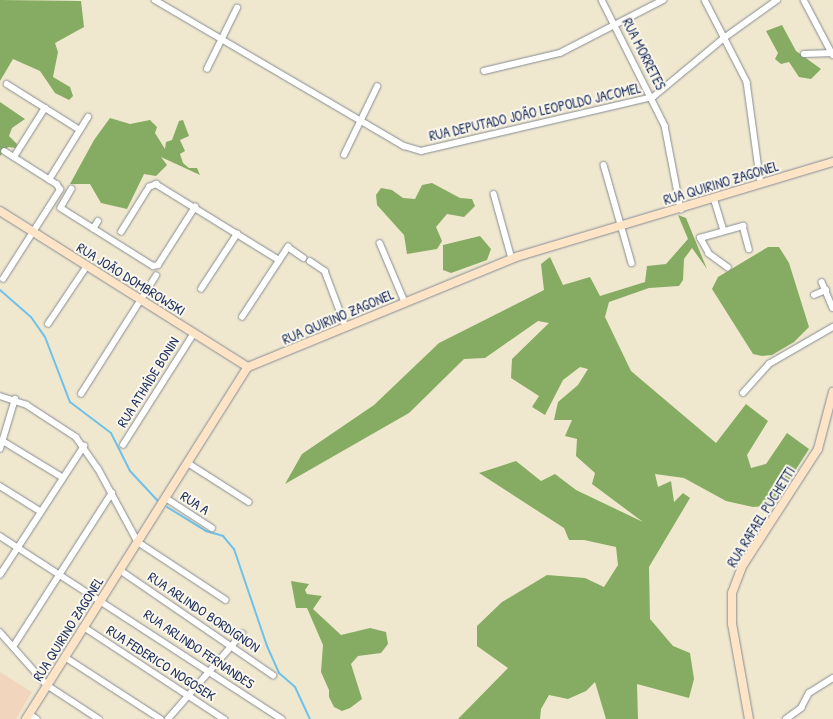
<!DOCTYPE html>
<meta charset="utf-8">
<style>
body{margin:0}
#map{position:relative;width:833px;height:719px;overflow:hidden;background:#f0e8ce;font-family:"Patrick Hand",sans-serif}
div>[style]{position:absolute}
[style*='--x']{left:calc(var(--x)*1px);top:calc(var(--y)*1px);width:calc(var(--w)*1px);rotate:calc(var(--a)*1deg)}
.built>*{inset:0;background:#f1d5bd}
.forest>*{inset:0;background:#85ac62}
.stream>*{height:2px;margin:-1px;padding:0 1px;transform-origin:1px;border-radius:1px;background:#6ec1ea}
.roads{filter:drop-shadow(0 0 1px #868c96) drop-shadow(0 0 1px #868c96)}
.street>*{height:5.5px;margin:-2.75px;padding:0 2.75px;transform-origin:2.75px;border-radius:2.75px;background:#fff}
.secondary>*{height:8px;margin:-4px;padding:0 4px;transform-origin:4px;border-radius:4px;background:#fee4c6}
span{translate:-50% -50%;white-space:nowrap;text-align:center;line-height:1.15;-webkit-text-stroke:4px #fbf7ec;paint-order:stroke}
.street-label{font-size:14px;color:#1b2f5e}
</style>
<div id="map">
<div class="built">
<i style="clip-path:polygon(0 672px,32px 692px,16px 719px,0 719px)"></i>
</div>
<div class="forest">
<i style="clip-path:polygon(0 0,81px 1px,84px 27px,55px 43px,58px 52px,53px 77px,70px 87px,73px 96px,69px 100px,55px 93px,40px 71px,13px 59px,0 81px)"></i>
<i style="clip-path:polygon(782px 25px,796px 51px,821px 69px,811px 79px,799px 77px,789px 62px,781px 64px,775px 59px,778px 53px,766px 31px)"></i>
<i style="clip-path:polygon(0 102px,25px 119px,12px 128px,9px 136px,17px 144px,16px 148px,8px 147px,0 156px)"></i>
<i style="clip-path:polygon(110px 118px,130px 124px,150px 120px,157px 127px,155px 133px,165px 149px,166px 142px,172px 140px,179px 121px,183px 120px,189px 136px,180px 140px,185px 151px,180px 154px,183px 163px,189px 168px,197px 168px,200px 175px,161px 157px,167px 165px,156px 176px,144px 174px,127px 209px,101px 203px,90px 184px,70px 184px,94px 140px)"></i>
<i style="clip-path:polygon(432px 183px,460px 198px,472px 199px,475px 206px,464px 217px,447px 214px,436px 227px,442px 241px,437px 249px,407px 254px,404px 235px,377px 205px,376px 195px,381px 188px,392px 190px,403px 198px,415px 199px,422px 185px)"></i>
<i style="clip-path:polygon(678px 215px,686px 218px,707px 269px,692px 248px,684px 259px,683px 280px,679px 286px,649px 288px,609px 302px,605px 317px,631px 371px,716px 443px,746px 404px,768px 421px,747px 455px,751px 468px,766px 464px,787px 433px,809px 449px,773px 505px,753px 507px,726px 501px,684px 478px,655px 474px,658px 487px,671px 481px,674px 502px,683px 493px,690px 498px,649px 567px,650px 619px,673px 646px,690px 653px,694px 679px,689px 698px,637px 684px,638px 719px,606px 719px,595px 682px,586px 691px,568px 699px,549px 695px,541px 709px,540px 719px,458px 719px,508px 668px,477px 646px,477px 626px,502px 602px,547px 575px,585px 578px,604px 587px,618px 565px,616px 547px,584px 540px,569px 540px,564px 528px,479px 473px,516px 461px,541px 481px,555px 474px,576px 490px,643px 522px,592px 484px,595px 473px,576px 456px,577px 439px,565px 436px,572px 420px,554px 420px,558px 402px,578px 385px,588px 369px,580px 367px,563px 380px,545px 415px,532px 407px,539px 396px,511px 378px,512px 359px,549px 323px,538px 321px,485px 358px,464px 359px,409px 413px,285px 484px,302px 454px,374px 405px,439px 343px,544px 290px,541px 264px,550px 257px,563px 285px,590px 277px,600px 296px,645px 282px,647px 266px,666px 264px,688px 239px)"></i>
<i style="clip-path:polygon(480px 236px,491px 249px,487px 260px,451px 273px,443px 270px,443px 245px)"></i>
<i style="clip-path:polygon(768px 247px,779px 247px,789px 263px,809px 327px,794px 342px,772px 355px,762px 356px,753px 354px,712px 289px,718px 277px)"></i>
<i style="clip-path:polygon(291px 581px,309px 584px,305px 590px,307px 594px,322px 596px,313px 609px,341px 635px,370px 628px,386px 632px,388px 644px,381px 653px,358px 656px,351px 664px,362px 699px,350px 708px,342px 711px,334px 707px,329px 697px,329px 690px,321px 672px,323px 645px,307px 608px,296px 608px)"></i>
</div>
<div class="stream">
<i style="--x:0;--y:290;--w:41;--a:41.1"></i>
<i style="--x:31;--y:317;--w:24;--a:55"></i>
<i style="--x:45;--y:337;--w:70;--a:69"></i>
<i style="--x:70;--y:402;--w:51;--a:37.1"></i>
<i style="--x:111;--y:433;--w:42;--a:63.4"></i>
<i style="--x:130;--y:471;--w:40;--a:47"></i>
<i style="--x:167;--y:507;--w:46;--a:31.6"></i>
<i style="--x:206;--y:531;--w:18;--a:16"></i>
<i style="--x:223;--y:536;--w:17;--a:50"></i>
<i style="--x:234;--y:549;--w:102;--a:71.2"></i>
<i style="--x:267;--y:646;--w:30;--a:66"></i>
<i style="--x:279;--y:673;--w:21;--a:41"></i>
<i style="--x:295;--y:687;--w:35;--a:65"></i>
</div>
<div class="roads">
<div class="street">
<i style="--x:155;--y:0;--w:289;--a:30.4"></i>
<i style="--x:404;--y:146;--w:18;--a:16"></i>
<i style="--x:421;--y:151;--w:238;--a:-13.1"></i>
<i style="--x:653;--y:97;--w:92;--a:-39.7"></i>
<i style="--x:724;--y:38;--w:65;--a:-35.6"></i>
<i style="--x:602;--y:0;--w:141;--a:63.4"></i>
<i style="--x:665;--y:126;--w:85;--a:79.1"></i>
<i style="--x:705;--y:0;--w:92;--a:62.9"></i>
<i style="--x:747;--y:82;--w:103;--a:82.2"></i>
<i style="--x:804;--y:0;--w:62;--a:62.2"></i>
<i style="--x:804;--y:54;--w:29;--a:-2"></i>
<i style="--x:207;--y:69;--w:68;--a:-63.8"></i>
<i style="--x:484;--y:71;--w:78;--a:-13.3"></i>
<i style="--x:560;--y:53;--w:116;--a:-27.2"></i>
<i style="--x:7;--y:84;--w:86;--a:32.2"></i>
<i style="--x:344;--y:155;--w:76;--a:-64.1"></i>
<i style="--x:14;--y:157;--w:58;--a:-57.7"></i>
<i style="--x:604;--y:165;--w:102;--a:74.1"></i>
<i style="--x:49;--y:180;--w:74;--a:-58.2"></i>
<i style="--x:72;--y:189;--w:22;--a:120"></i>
<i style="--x:61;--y:208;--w:109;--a:32.2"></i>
<i style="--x:153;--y:266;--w:5;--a:-11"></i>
<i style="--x:158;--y:265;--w:69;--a:-57.5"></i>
<i style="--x:494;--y:194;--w:67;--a:74.5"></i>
<i style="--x:714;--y:198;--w:34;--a:73"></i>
<i style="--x:93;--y:229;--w:9;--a:-58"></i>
<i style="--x:121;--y:232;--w:53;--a:-58.1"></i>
<i style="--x:149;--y:187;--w:8;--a:-23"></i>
<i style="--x:156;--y:184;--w:145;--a:31.7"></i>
<i style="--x:380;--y:243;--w:64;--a:67"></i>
<i style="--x:310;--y:261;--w:18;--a:34"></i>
<i style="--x:325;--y:271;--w:60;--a:69.4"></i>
<i style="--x:728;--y:268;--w:24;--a:-144"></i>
<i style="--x:709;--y:254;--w:18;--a:-119"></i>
<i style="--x:700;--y:238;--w:45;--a:-15.6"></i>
<i style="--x:743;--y:226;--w:24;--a:75"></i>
<i style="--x:3;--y:279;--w:106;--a:-57.4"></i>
<i style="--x:60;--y:190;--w:6;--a:-121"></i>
<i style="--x:57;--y:185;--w:62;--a:-147.6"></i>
<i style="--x:822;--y:282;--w:28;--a:67"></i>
<i style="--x:201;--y:289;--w:66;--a:-56.8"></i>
<i style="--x:814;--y:295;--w:13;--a:-23"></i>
<i style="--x:242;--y:317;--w:84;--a:-56.7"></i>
<i style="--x:288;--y:247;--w:19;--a:35"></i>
<i style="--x:48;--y:324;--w:70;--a:-56.1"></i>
<i style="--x:743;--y:393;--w:39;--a:-48"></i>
<i style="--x:769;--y:364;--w:74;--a:-30"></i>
<i style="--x:81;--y:394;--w:140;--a:-57.6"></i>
<i style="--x:0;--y:396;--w:28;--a:18"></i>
<i style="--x:27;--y:405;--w:59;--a:33.1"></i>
<i style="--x:76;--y:437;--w:38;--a:55"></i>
<i style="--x:98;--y:468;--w:84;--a:61.6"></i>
<i style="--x:138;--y:542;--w:105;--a:33.4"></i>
<i style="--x:3;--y:441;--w:69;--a:31.4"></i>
<i style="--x:123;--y:445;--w:133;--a:-57.6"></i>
<i style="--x:0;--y:449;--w:52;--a:-73.3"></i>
<i style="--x:188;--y:463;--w:72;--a:32.6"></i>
<i style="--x:0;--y:486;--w:47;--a:32"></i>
<i style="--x:166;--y:498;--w:55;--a:33.1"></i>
<i style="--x:0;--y:536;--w:336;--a:33"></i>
<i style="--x:120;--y:570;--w:186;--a:34.5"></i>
<i style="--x:0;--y:575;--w:154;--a:-56.9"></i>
<i style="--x:84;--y:627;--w:168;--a:33.3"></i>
<i style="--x:0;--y:632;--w:71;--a:48.4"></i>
<i style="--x:47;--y:685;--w:62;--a:33.2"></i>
<i style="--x:13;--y:647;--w:183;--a:-57.3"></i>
<i style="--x:65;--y:657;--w:114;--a:32.9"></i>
<i style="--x:29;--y:714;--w:9;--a:32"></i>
<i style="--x:168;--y:719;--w:113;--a:-49"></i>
<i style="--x:786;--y:719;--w:19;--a:-36"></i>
<i style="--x:801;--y:708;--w:17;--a:-62"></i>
<i style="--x:809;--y:693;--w:28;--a:-32"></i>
</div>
<div class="secondary">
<i style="--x:0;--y:211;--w:293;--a:32.2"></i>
<i style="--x:26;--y:719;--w:416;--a:-57.8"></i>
<i style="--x:248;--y:367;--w:290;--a:-22.3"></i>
<i style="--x:516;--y:257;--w:331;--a:-16.7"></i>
<i style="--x:749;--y:719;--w:97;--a:-100.1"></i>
<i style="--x:732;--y:624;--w:31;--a:-90"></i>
<i style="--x:732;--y:593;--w:30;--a:-69"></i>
<i style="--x:743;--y:565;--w:138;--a:-57.1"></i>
<i style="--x:818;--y:449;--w:59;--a:-75.3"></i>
</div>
</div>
<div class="street-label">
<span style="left:644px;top:54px;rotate:63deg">RUA MORRETES</span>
<span style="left:535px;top:112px;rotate:-13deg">RUA DEPUTADO JOÃO LEOPOLDO JACOMEL</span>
<span style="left:721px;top:183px;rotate:-17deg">RUA QUIRINO ZAGONEL</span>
<span style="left:131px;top:279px;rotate:32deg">RUA JOÃO DOMBROWSKI</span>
<span style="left:338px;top:317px;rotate:-23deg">RUA QUIRINO ZAGONEL</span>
<span style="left:148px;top:382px;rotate:-58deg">RUA ATHAÍDE BONIN</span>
<span style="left:195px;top:503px;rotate:33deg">RUA A</span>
<span style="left:761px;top:517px;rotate:-58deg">RUA RAFAEL PUCHETTI</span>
<span style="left:204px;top:612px;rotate:34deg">RUA ARLINDO BORDIGNON</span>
<span style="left:68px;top:629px;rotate:-58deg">RUA QUIRINO ZAGONEL</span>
<span style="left:199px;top:649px;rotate:34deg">RUA ARLINDO FERNANDES</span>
<span style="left:161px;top:663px;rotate:33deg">RUA FEDERICO NOGOSEK</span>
</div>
</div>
